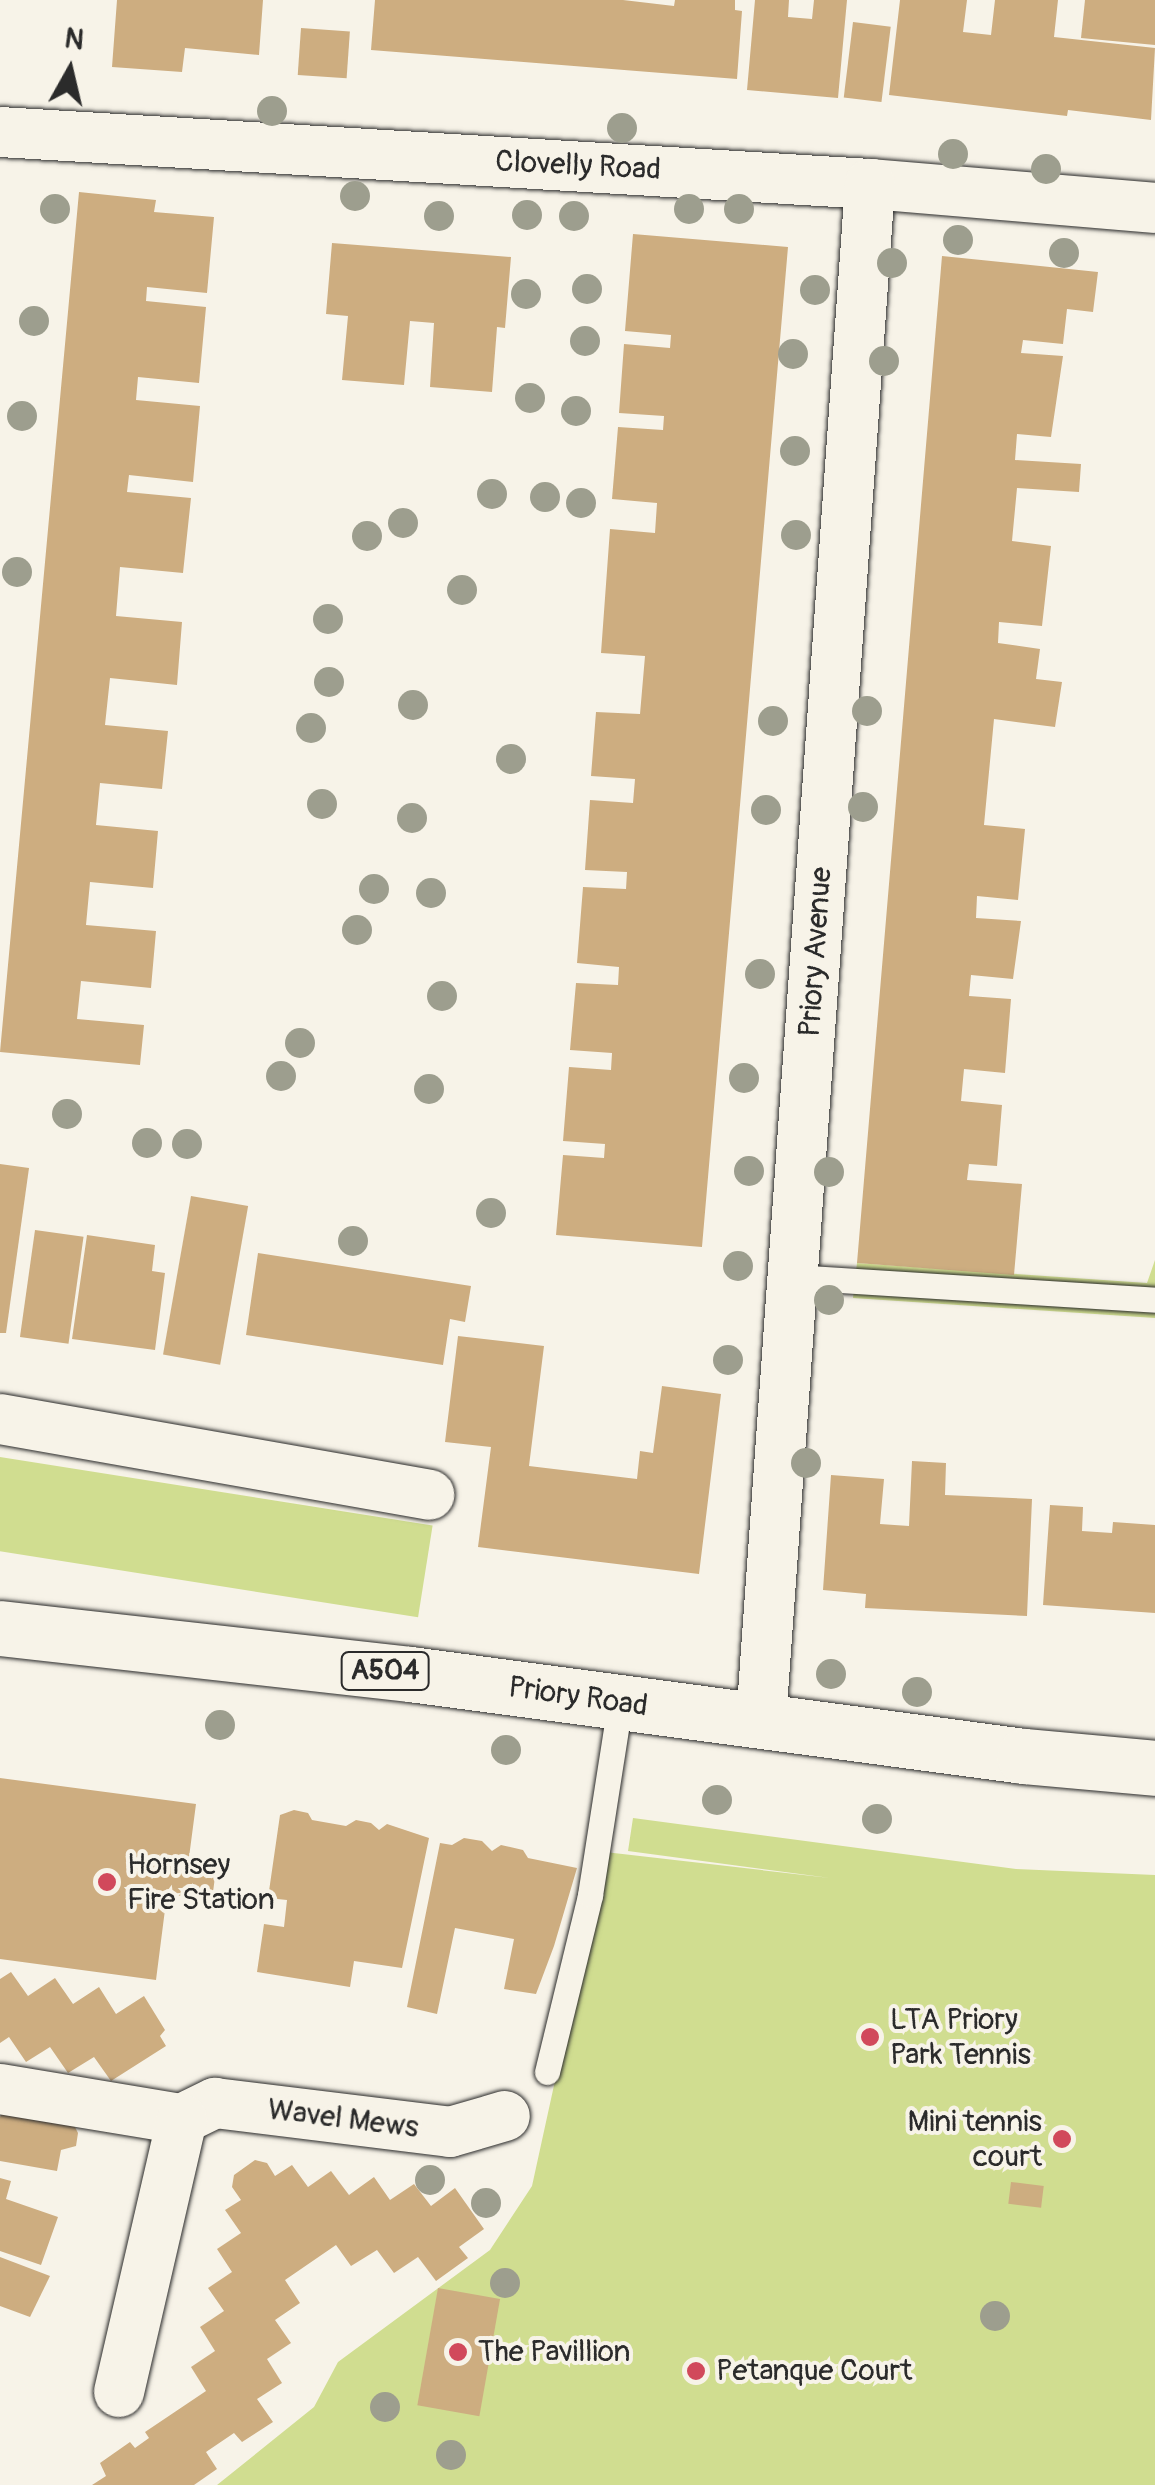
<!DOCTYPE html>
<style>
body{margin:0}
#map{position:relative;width:1155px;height:2485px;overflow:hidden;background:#f7f3e8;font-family:Pangolin,sans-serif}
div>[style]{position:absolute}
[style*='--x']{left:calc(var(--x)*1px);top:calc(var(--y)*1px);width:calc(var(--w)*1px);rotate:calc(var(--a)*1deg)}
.green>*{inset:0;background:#d0dd90;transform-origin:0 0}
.building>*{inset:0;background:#cdad80;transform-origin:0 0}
.roads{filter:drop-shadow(0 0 2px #2b2b2b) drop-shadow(0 0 2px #2b2b2b)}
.lane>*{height:25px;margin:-12.5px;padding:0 12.5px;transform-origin:12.5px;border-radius:12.5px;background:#f7f3e8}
.street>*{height:50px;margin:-25px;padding:0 25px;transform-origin:25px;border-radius:25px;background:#f7f3e8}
.primary>*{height:55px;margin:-27.5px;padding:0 27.5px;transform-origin:27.5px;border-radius:27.5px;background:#f7f3e8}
.trees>*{width:30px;height:30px;margin:-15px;border-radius:50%;background:#9d9e8e}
.dots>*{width:28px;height:28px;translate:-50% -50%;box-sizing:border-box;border:5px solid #f7f3e8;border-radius:50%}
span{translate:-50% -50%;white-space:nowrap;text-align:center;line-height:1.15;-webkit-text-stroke:8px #f7f3e8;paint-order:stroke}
.shield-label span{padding:2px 8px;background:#f7f3e8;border:2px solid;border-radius:8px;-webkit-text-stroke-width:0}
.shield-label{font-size:28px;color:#2b2b2b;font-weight:700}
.street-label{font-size:30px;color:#2b2b2b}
.poi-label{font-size:30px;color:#2b2b2b}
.left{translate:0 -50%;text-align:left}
.right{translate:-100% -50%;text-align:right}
.north{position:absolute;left:20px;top:20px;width:100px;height:100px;-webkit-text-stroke:8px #f7f3e8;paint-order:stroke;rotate:8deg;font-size:28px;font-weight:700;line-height:40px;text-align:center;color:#2b2b2b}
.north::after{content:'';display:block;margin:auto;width:35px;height:45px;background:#2b2b2b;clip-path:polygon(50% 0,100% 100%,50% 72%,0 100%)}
</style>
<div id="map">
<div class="green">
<i style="clip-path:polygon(1155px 1260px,1155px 1318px,853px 1298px,857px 1263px,1147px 1283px)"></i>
<i style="left:0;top:1457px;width:438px;height:93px;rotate:9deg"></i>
<i style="clip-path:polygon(633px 1818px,1016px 1869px,1155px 1875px,1155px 2485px,217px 2485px,314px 2407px,338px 2362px,490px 2250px,532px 2186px,605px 1852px,830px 1878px,628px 1851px)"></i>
</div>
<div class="building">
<i style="clip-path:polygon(117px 0,263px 0,259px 55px,185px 48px,182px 72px,112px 67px)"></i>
<i style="clip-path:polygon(375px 0,623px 0,674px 6px,675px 0,735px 0,735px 10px,742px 11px,737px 79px,371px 50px)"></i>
<i style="clip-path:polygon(755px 0,789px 0,788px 17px,812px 19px,814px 0,847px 0,838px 98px,747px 90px)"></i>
<i style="clip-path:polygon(900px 0,967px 0,963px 32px,991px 35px,995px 0,1058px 0,1054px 37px,1155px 48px,1151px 120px,1068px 110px,1067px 116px,889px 95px)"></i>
<i style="clip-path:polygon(1085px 0,1155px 0,1155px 45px,1081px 38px)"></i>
<i style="left:853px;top:22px;width:38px;height:76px;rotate:7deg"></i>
<i style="left:301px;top:28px;width:49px;height:47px;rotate:4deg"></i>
<i style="clip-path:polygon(79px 192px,156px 200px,154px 212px,214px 217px,207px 293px,147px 287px,146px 301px,206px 307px,199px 383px,138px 377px,136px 400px,200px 406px,193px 482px,129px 475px,127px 492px,191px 498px,183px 573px,120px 567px,116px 616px,182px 622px,177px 685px,110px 678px,105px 725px,168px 731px,162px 789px,100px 783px,96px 825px,158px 831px,153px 888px,90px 882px,86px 925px,156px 931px,151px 988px,81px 981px,77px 1019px,144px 1025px,140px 1065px,0 1052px)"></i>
<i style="clip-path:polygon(633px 234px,788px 247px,702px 1247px,556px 1235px,563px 1155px,604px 1158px,605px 1144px,563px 1141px,569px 1067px,611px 1070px,612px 1053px,570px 1050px,576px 983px,618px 985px,619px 967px,577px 963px,583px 887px,626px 889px,627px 872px,585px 870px,590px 800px,633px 803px,635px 779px,591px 776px,596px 712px,640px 714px,645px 656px,601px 653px,610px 529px,655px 533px,657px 503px,612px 499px,618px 427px,663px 430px,664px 416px,619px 413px,624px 344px,670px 348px,671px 335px,625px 331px)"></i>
<i style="clip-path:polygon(332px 243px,511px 257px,505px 328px,497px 327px,492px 392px,430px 387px,434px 323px,410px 321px,404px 385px,342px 380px,348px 316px,326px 314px)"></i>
<i style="clip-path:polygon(942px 256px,1098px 272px,1093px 312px,1067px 309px,1063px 344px,1023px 340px,1021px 353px,1063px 356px,1051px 437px,1017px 434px,1015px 460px,1081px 464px,1079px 492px,1017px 488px,1012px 541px,1051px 546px,1042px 626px,999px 622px,998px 643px,1040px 649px,1036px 679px,1062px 682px,1055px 727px,994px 719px,984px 825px,1025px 829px,1018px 900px,977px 896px,976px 918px,1021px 921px,1013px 979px,971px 975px,969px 996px,1011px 999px,1005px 1073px,964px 1069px,961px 1101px,1002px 1105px,997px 1166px,969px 1164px,967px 1180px,1022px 1184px,1014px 1275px,857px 1263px)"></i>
<i style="clip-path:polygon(0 1164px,29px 1168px,6px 1333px,0 1333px)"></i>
<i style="left:191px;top:1196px;width:58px;height:161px;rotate:10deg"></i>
<i style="left:35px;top:1230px;width:49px;height:108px;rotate:8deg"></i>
<i style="clip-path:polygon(87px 1235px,155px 1245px,152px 1271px,165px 1273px,155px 1350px,72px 1339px)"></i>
<i style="clip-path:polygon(258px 1253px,471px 1286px,465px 1322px,450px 1319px,443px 1365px,246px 1335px)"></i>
<i style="clip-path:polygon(458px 1336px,544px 1346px,529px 1466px,637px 1479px,640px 1451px,653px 1453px,662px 1386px,721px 1394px,699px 1574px,478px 1547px,491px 1447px,445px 1442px)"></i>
<i style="clip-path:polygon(912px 1461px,946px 1463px,945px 1495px,1032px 1499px,1027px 1616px,865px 1608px,866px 1594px,823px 1590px,831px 1475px,884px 1479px,880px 1524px,909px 1526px)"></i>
<i style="clip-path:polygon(1050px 1505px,1083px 1507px,1082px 1531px,1112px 1533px,1113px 1522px,1155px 1525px,1155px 1613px,1043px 1605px)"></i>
<i style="clip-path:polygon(0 1778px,196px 1804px,188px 1865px,216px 1869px,212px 1900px,167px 1894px,156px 1980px,0 1959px)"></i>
<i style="clip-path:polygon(294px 1810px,308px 1813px,312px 1820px,346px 1826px,356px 1820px,371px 1823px,379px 1830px,387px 1824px,429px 1838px,402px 1968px,354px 1961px,350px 1987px,257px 1972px,264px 1924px,284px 1927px,287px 1900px,268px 1898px,280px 1815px)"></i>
<i style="clip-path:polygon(464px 1838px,482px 1841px,492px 1851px,501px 1845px,523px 1850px,528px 1858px,577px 1868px,554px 1946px,536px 1994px,504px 1989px,514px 1939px,455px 1928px,437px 2014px,407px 2007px,440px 1843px,452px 1845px)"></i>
<i style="clip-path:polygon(11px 1972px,28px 1996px,55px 1978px,73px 2004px,99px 1987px,116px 2014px,144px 1996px,165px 2030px,160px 2036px,166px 2046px,111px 2081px,94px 2057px,68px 2073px,50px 2047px,26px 2062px,9px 2037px,0 2043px,0 1979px)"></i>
<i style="clip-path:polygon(5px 2107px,72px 2121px,78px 2133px,76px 2146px,61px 2150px,57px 2171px,0 2161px,0 2117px)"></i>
<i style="clip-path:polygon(255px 2160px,267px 2163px,275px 2176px,292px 2165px,308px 2187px,331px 2171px,349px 2195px,374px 2177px,390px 2200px,414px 2184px,431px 2206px,455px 2188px,484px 2229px,459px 2247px,468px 2258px,436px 2281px,418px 2257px,394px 2273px,377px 2250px,351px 2266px,336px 2245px,285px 2280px,300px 2303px,275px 2320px,291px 2343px,267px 2359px,282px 2383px,257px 2399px,273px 2422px,242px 2442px,234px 2433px,206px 2452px,217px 2469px,194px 2485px,92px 2485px,106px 2476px,100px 2463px,130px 2442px,135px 2448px,149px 2438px,145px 2432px,206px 2391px,191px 2367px,215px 2351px,200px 2327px,224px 2311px,208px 2288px,232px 2272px,217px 2249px,241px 2233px,225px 2210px,241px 2200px,232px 2187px,234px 2175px)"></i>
<i style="clip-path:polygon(0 2178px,11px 2181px,6px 2199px,58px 2217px,41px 2265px,0 2251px)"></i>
<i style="left:1011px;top:2182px;width:33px;height:22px;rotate:7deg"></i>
<i style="clip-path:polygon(0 2257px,50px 2276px,30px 2317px,0 2306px)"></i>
<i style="left:438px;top:2288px;width:63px;height:119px;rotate:10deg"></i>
</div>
<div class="roads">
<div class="lane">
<i style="--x:793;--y:1277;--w:363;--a:3.6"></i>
<i style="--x:547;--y:2072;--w:182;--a:-76.3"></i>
<i style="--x:590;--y:1895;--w:194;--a:-81.1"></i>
</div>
<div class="street">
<i style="--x:0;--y:132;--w:872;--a:3.42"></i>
<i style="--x:870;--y:184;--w:286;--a:4.8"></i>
<i style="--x:0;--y:1419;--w:436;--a:10"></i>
<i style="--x:761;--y:1721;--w:1541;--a:-85.94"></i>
<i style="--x:0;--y:2089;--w:184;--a:9.4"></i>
<i style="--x:182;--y:2119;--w:37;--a:-26"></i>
<i style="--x:215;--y:2103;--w:237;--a:7"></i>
<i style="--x:450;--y:2132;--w:57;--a:-16.2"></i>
<i style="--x:119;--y:2392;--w:280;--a:-77"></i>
</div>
<div class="primary">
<i style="--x:0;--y:1628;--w:413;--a:6.4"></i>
<i style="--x:410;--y:1674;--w:619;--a:7.61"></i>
<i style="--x:1024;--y:1756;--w:132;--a:5.2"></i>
</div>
</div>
<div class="trees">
<i style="left:272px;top:111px"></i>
<i style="left:622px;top:128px"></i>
<i style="left:953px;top:154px"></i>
<i style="left:1046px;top:169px"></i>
<i style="left:355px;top:196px"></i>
<i style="left:55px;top:209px"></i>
<i style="left:689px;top:209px"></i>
<i style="left:739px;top:209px"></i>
<i style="left:527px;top:215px"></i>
<i style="left:439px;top:216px"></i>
<i style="left:574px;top:216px"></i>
<i style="left:958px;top:240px"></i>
<i style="left:1064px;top:253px"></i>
<i style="left:892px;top:263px"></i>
<i style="left:587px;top:289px"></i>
<i style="left:815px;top:290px"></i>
<i style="left:526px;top:294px"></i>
<i style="left:34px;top:321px"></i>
<i style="left:585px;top:341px"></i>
<i style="left:793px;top:354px"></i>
<i style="left:884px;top:361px"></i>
<i style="left:530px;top:398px"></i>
<i style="left:576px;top:411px"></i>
<i style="left:22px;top:416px"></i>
<i style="left:795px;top:451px"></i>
<i style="left:492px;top:494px"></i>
<i style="left:545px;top:497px"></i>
<i style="left:581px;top:503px"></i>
<i style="left:403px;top:523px"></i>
<i style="left:796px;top:535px"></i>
<i style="left:367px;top:536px"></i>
<i style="left:17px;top:572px"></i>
<i style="left:462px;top:590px"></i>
<i style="left:328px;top:619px"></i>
<i style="left:329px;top:682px"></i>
<i style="left:413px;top:705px"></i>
<i style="left:867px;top:711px"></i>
<i style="left:773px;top:721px"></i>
<i style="left:311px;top:728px"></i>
<i style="left:511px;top:759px"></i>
<i style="left:322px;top:804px"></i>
<i style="left:863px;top:807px"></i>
<i style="left:766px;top:810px"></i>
<i style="left:412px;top:818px"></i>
<i style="left:374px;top:889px"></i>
<i style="left:431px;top:893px"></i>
<i style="left:357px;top:930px"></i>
<i style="left:760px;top:974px"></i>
<i style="left:442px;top:996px"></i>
<i style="left:300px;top:1043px"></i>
<i style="left:281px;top:1076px"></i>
<i style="left:744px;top:1078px"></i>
<i style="left:429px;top:1089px"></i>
<i style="left:67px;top:1114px"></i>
<i style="left:147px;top:1143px"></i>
<i style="left:187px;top:1144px"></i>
<i style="left:749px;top:1171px"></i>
<i style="left:829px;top:1172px"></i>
<i style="left:491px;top:1213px"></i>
<i style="left:353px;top:1241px"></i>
<i style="left:738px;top:1266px"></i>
<i style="left:829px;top:1300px"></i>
<i style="left:728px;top:1360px"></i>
<i style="left:806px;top:1463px"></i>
<i style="left:831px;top:1674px"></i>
<i style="left:917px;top:1692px"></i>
<i style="left:220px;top:1725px"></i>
<i style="left:506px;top:1750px"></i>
<i style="left:717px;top:1800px"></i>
<i style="left:877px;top:1819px"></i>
<i style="left:430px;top:2180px"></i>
<i style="left:486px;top:2203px"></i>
<i style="left:505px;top:2283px"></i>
<i style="left:995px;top:2316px"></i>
<i style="left:385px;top:2407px"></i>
<i style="left:451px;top:2455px"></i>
</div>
<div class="dots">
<i style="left:107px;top:1882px;background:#d1495b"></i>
<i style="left:870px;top:2037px;background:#d1495b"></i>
<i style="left:1062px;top:2139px;background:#d1495b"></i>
<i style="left:458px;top:2352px;background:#d1495b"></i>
<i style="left:696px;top:2371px;background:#d1495b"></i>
</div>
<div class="shield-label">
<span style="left:385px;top:1671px">A504</span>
</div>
<div class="street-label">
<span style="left:578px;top:166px;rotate:3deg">Clovelly Road</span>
<span style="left:816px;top:952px;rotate:-86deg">Priory Avenue</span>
<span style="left:578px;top:1697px;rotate:8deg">Priory Road</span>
<span style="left:343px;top:2119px;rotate:7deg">Wavel Mews</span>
</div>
<div class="poi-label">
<span class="left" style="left:127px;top:1882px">Hornsey<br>Fire Station</span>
<span class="left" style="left:890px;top:2037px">LTA Priory<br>Park Tennis</span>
<span class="right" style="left:1042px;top:2139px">Mini tennis<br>court</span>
<span class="left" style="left:478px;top:2352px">The Pavillion</span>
<span class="left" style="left:716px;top:2371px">Petanque Court</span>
</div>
<div class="north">N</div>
</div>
